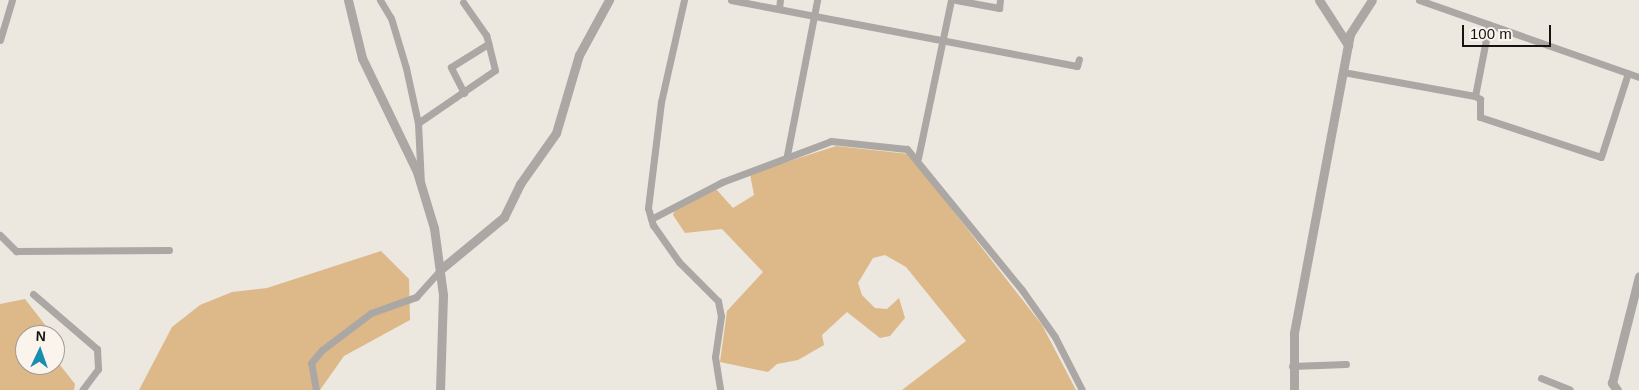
<!DOCTYPE html>
<style>
body{margin:0}
#map{position:relative;width:1639px;height:390px;overflow:hidden;background:#ece7df;font-family:Helvetica,sans-serif}
div>[style]{position:absolute}
[style*='--x']{left:calc(var(--x)*1px);top:calc(var(--y)*1px);width:calc(var(--w)*1px);rotate:calc(var(--a)*1deg)}
.green>*{inset:0;background:#ddb989}
.minor>*{height:7px;margin:-3.5px;padding:0 3.5px;transform-origin:3.5px;border-radius:3.5px;background:#aaa7a4}
.tertiary>*{height:9px;margin:-4.5px;padding:0 4.5px;transform-origin:4.5px;border-radius:4.5px;background:#aaa7a4}
span{translate:-50% -50%;white-space:nowrap;text-align:center;line-height:1.15;-webkit-text-stroke:4px #faf4ec;paint-order:stroke}
.north{position:absolute;left:15px;top:325px;width:50px;height:50px;box-sizing:border-box;background:#faf4ec;border:1px solid #9f9a95;border-radius:50%;rotate:3deg;font-size:14px;font-weight:700;line-height:20px;text-align:center;color:#161412}
.north::after{content:'';display:block;margin:auto;width:18px;height:22px;background:#178db0;clip-path:polygon(50% 0,100% 100%,50% 72%,0 100%)}
.scale{position:absolute;left:1462px;top:25px;width:89px;height:22px;box-sizing:border-box;border:2px solid #161412;border-top:0;padding-left:6px;font-size:15px;line-height:18px;white-space:nowrap;color:#161412;-webkit-text-stroke:4px #faf4ec;paint-order:stroke}
</style>
<div id="map">
<div class="green">
<i style="clip-path:polygon(836px 146px,909px 154px,1042px 325px,1076px 390px,902px 390px,966px 341px,906px 267px,885px 255px,873px 258px,858px 283px,862px 295px,875px 308px,887px 309px,899px 298px,905px 318px,890px 336px,880px 338px,847px 312px,822px 335px,824px 345px,798px 360px,777px 364px,768px 372px,720px 362px,727px 311px,763px 272px,722px 229px,685px 233px,673px 215px,675px 209px,716px 189px,733px 208px,754px 195px,750px 174px)"></i>
<i style="clip-path:polygon(381px 251px,409px 279px,410px 320px,344px 356px,320px 390px,139px 390px,172px 327px,200px 305px,232px 292px,267px 288px)"></i>
<i style="clip-path:polygon(25px 299px,53px 335px,25px 335px,25px 365px,55px 365px,55px 338px,60px 365px,75px 384px,74px 390px,0 390px,0 304px)"></i>
</div>
<div class="minor">
<i style="--x:380;--y:0;--w:21;--a:59"></i>
<i style="--x:391;--y:18;--w:52;--a:73.3"></i>
<i style="--x:406;--y:68;--w:56;--a:77.7"></i>
<i style="--x:418;--y:123;--w:62;--a:87.2"></i>
<i style="--x:684;--y:0;--w:105;--a:102.7"></i>
<i style="--x:661;--y:102;--w:107;--a:97"></i>
<i style="--x:648;--y:208;--w:18;--a:74"></i>
<i style="--x:653;--y:225;--w:45;--a:54.9"></i>
<i style="--x:679;--y:262;--w:55;--a:45"></i>
<i style="--x:718;--y:301;--w:15;--a:79"></i>
<i style="--x:721;--y:316;--w:41;--a:98.3"></i>
<i style="--x:715;--y:357;--w:33;--a:81"></i>
<i style="--x:731;--y:0;--w:352;--a:10.8"></i>
<i style="--x:1077;--y:66;--w:7;--a:-74"></i>
<i style="--x:956;--y:0;--w:44;--a:10.5"></i>
<i style="--x:999;--y:8;--w:8;--a:-83"></i>
<i style="--x:1419;--y:0;--w:233;--a:19.3"></i>
<i style="--x:779;--y:9;--w:9;--a:-84"></i>
<i style="--x:0;--y:40;--w:42;--a:-73.3"></i>
<i style="--x:1343;--y:72;--w:134;--a:10.3"></i>
<i style="--x:1475;--y:96;--w:73;--a:-79"></i>
<i style="--x:464;--y:93;--w:29;--a:-117"></i>
<i style="--x:451;--y:67;--w:44;--a:-31.9"></i>
<i style="--x:1475;--y:96;--w:6;--a:31"></i>
<i style="--x:1480;--y:99;--w:18;--a:90"></i>
<i style="--x:1480;--y:117;--w:127;--a:18.3"></i>
<i style="--x:1601;--y:157;--w:88;--a:-72.2"></i>
<i style="--x:418;--y:123;--w:93;--a:-34.5"></i>
<i style="--x:495;--y:70;--w:36;--a:-104"></i>
<i style="--x:486;--y:35;--w:40;--a:-124.9"></i>
<i style="--x:787;--y:155;--w:158;--a:-79"></i>
<i style="--x:918;--y:158;--w:161;--a:-78.2"></i>
<i style="--x:651;--y:219;--w:80;--a:-27.5"></i>
<i style="--x:722;--y:182;--w:116;--a:-20.6"></i>
<i style="--x:831;--y:141;--w:76;--a:6"></i>
<i style="--x:907;--y:149;--w:182;--a:50.8"></i>
<i style="--x:1022;--y:290;--w:57;--a:54.9"></i>
<i style="--x:1055;--y:337;--w:59;--a:63"></i>
<i style="--x:0;--y:235;--w:23;--a:45"></i>
<i style="--x:16;--y:251;--w:153;--a:-0.4"></i>
<i style="--x:33;--y:294;--w:84;--a:40.7"></i>
<i style="--x:97;--y:349;--w:20;--a:87"></i>
<i style="--x:98;--y:369;--w:26;--a:127"></i>
<i style="--x:1292;--y:366;--w:54;--a:-2.1"></i>
<i style="--x:1541;--y:378;--w:31;--a:22"></i>
<i style="--x:316;--y:390;--w:27;--a:-100"></i>
<i style="--x:311;--y:363;--w:17;--a:-50"></i>
<i style="--x:322;--y:350;--w:61;--a:-37.1"></i>
<i style="--x:371;--y:313;--w:48;--a:-19.6"></i>
<i style="--x:416;--y:297;--w:38;--a:-48"></i>
</div>
<div class="tertiary">
<i style="--x:348;--y:0;--w:60;--a:76.4"></i>
<i style="--x:362;--y:58;--w:127;--a:64.2"></i>
<i style="--x:417;--y:172;--w:59;--a:73.1"></i>
<i style="--x:434;--y:228;--w:68;--a:82.3"></i>
<i style="--x:443;--y:295;--w:95;--a:91.8"></i>
<i style="--x:1319;--y:0;--w:54;--a:57.2"></i>
<i style="--x:441;--y:269;--w:82;--a:-39.5"></i>
<i style="--x:504;--y:217;--w:37;--a:-64"></i>
<i style="--x:520;--y:184;--w:62;--a:-54.8"></i>
<i style="--x:556;--y:133;--w:81;--a:-73.6"></i>
<i style="--x:579;--y:55;--w:63;--a:-61.4"></i>
<i style="--x:1294;--y:390;--w:57;--a:-90"></i>
<i style="--x:1294;--y:333;--w:304;--a:-79.4"></i>
<i style="--x:1350;--y:34;--w:40;--a:-57.1"></i>
<i style="--x:1617;--y:390;--w:9;--a:-126"></i>
<i style="--x:1612;--y:383;--w:110;--a:-75.8"></i>
</div>
<div class="north">N</div>
<div class="scale">100 m</div>
</div>
